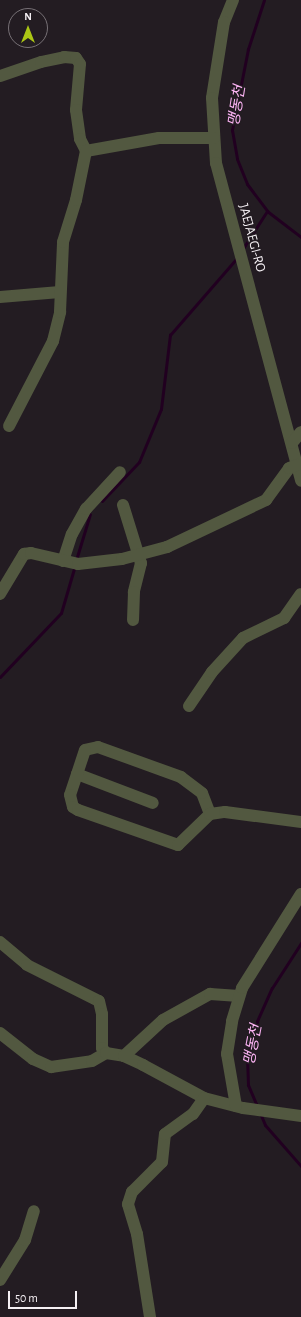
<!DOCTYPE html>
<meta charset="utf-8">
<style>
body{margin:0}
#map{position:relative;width:301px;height:1317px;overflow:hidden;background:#231c22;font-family:"Alegreya Sans","Noto Sans KR",sans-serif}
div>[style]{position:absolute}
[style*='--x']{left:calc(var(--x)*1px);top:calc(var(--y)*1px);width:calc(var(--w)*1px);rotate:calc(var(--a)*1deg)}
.stream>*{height:3px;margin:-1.5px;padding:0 1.5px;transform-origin:1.5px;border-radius:1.5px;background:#210020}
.minor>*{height:12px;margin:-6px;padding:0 6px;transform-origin:6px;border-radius:6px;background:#525840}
span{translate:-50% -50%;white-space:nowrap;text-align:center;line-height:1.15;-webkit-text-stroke:3px #231c22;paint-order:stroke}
.street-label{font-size:14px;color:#f5f0f4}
.water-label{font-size:15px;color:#fbb3f3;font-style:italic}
.north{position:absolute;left:8px;top:8px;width:40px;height:40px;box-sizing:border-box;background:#231c22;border:1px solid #777176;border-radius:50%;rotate:0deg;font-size:11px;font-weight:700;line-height:16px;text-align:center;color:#f5f0f4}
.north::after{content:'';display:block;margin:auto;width:14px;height:18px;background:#abc615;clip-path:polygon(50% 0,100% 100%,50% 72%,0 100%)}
.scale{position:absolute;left:8px;top:1291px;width:69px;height:18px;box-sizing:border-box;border:2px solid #f5f0f4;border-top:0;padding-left:5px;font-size:12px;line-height:14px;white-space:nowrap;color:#f5f0f4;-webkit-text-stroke:3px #231c22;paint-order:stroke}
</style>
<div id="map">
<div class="stream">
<i style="--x:264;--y:0;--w:52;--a:108.1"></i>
<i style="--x:248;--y:49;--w:83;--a:101.2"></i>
<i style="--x:232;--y:130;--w:29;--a:80"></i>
<i style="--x:237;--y:159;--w:27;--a:68"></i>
<i style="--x:247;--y:184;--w:34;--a:53"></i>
<i style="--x:267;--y:211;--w:43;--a:37.4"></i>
<i style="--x:242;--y:250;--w:46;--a:-57.3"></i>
<i style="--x:102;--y:501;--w:54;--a:-46.5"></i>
<i style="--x:139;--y:462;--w:57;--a:-67.5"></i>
<i style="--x:161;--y:409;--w:75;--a:-83.1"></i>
<i style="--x:170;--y:335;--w:102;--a:-49"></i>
<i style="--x:76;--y:560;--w:48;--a:-73.1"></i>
<i style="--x:0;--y:677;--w:88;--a:-46.4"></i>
<i style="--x:61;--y:613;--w:50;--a:-73.7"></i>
<i style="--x:257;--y:1106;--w:23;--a:-113"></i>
<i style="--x:248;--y:1085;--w:26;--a:-92"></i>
<i style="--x:247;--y:1059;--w:39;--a:-75"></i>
<i style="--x:257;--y:1021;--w:36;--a:-66"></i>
<i style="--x:272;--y:988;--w:54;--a:-57.2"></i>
<i style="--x:260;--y:1113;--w:13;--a:67"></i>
<i style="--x:265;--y:1125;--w:55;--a:48.7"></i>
</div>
<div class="minor">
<i style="--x:233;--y:0;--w:24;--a:112"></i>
<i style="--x:224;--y:22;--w:77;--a:99"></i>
<i style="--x:212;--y:98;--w:65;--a:86.5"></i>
<i style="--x:216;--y:163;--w:329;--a:75"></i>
<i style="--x:0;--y:76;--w:43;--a:-18.9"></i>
<i style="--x:41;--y:62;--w:24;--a:-12"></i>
<i style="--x:64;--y:57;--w:12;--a:5"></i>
<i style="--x:76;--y:58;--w:7;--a:56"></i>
<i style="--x:80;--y:64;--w:46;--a:95"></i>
<i style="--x:76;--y:110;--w:29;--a:82"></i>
<i style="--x:80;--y:139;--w:13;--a:63"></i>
<i style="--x:86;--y:151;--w:74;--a:-10.1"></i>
<i style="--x:159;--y:138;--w:55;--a:0"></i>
<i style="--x:0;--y:297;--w:60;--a:-4.8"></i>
<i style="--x:9;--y:426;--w:96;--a:-62.6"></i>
<i style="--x:53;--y:341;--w:30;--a:-76"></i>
<i style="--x:60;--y:312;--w:70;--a:-87.5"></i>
<i style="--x:63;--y:242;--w:44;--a:-72.8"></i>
<i style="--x:76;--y:200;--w:50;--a:-78.5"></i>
<i style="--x:292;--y:443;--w:14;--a:-51"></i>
<i style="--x:123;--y:505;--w:61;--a:72.8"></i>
<i style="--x:141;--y:563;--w:30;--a:104"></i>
<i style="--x:134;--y:592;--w:28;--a:92"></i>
<i style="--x:63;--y:561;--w:28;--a:-72"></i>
<i style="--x:72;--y:534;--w:29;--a:-61"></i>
<i style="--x:86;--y:509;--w:50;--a:-47.4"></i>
<i style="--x:0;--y:594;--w:47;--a:-59"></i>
<i style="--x:24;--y:554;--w:7;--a:-8"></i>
<i style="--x:31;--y:553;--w:48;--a:13.2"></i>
<i style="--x:78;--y:564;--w:44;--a:-6.5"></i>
<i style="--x:122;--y:559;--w:47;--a:-14.9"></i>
<i style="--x:167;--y:547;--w:110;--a:-25.4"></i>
<i style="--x:266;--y:500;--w:39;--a:-54"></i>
<i style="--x:289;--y:468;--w:9;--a:-21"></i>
<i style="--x:189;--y:706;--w:41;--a:-55.9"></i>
<i style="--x:212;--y:672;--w:46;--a:-47.6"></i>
<i style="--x:243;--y:638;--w:46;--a:-26"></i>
<i style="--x:284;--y:618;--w:29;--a:-55"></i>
<i style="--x:77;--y:774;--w:81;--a:20.9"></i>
<i style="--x:210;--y:814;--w:22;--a:-111"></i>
<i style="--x:202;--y:793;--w:26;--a:-143"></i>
<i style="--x:181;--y:777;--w:88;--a:-160.1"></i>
<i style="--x:98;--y:747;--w:13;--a:167"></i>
<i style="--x:85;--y:750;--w:47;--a:108.4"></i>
<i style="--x:70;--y:795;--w:12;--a:76"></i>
<i style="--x:73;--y:807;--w:6;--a:31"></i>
<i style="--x:78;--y:810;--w:106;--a:19.3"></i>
<i style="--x:178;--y:845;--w:45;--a:-44.1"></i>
<i style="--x:210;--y:814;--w:15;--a:-8"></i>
<i style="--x:225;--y:812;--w:77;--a:7.5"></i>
<i style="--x:0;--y:942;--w:35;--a:40"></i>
<i style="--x:27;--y:965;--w:80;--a:26.6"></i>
<i style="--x:99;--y:1001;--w:13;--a:77"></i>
<i style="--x:102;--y:1014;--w:34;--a:90"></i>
<i style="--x:102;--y:1048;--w:6;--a:51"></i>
<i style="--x:0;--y:1033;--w:42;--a:38.2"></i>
<i style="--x:33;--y:1059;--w:20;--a:24"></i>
<i style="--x:51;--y:1067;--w:41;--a:-8.3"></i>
<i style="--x:92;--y:1061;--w:16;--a:-30"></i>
<i style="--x:106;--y:1053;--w:18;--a:9"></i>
<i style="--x:124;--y:1056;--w:21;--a:25"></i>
<i style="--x:143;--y:1065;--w:69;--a:28.4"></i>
<i style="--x:204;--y:1098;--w:40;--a:14.4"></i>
<i style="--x:243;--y:1108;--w:59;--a:7.9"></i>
<i style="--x:124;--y:1056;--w:53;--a:-42.7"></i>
<i style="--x:163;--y:1020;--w:54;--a:-29"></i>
<i style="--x:210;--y:994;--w:29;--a:4"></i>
<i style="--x:236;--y:1106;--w:53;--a:-99.8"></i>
<i style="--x:227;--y:1054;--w:33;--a:-81"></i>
<i style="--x:232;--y:1021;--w:34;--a:-73"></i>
<i style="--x:242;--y:988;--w:111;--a:-57.9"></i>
<i style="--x:0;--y:1280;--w:47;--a:-58"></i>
<i style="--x:25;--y:1240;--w:30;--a:-73"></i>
<i style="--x:150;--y:1317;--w:84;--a:-98.9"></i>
<i style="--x:137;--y:1234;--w:31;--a:-107"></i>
<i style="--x:128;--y:1204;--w:13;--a:-72"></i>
<i style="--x:132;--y:1192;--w:42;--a:-45"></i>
<i style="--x:162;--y:1162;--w:28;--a:-84"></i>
<i style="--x:165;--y:1134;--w:34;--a:-36"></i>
<i style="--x:193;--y:1114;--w:19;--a:-55"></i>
</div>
<div class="street-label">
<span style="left:252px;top:238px;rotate:75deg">JAEJAEGI-RO</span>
</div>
<div class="water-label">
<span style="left:237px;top:106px;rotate:-81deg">맹동천</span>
<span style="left:253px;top:1045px;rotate:-79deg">맹동천</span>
</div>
<div class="north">N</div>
<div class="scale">50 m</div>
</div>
